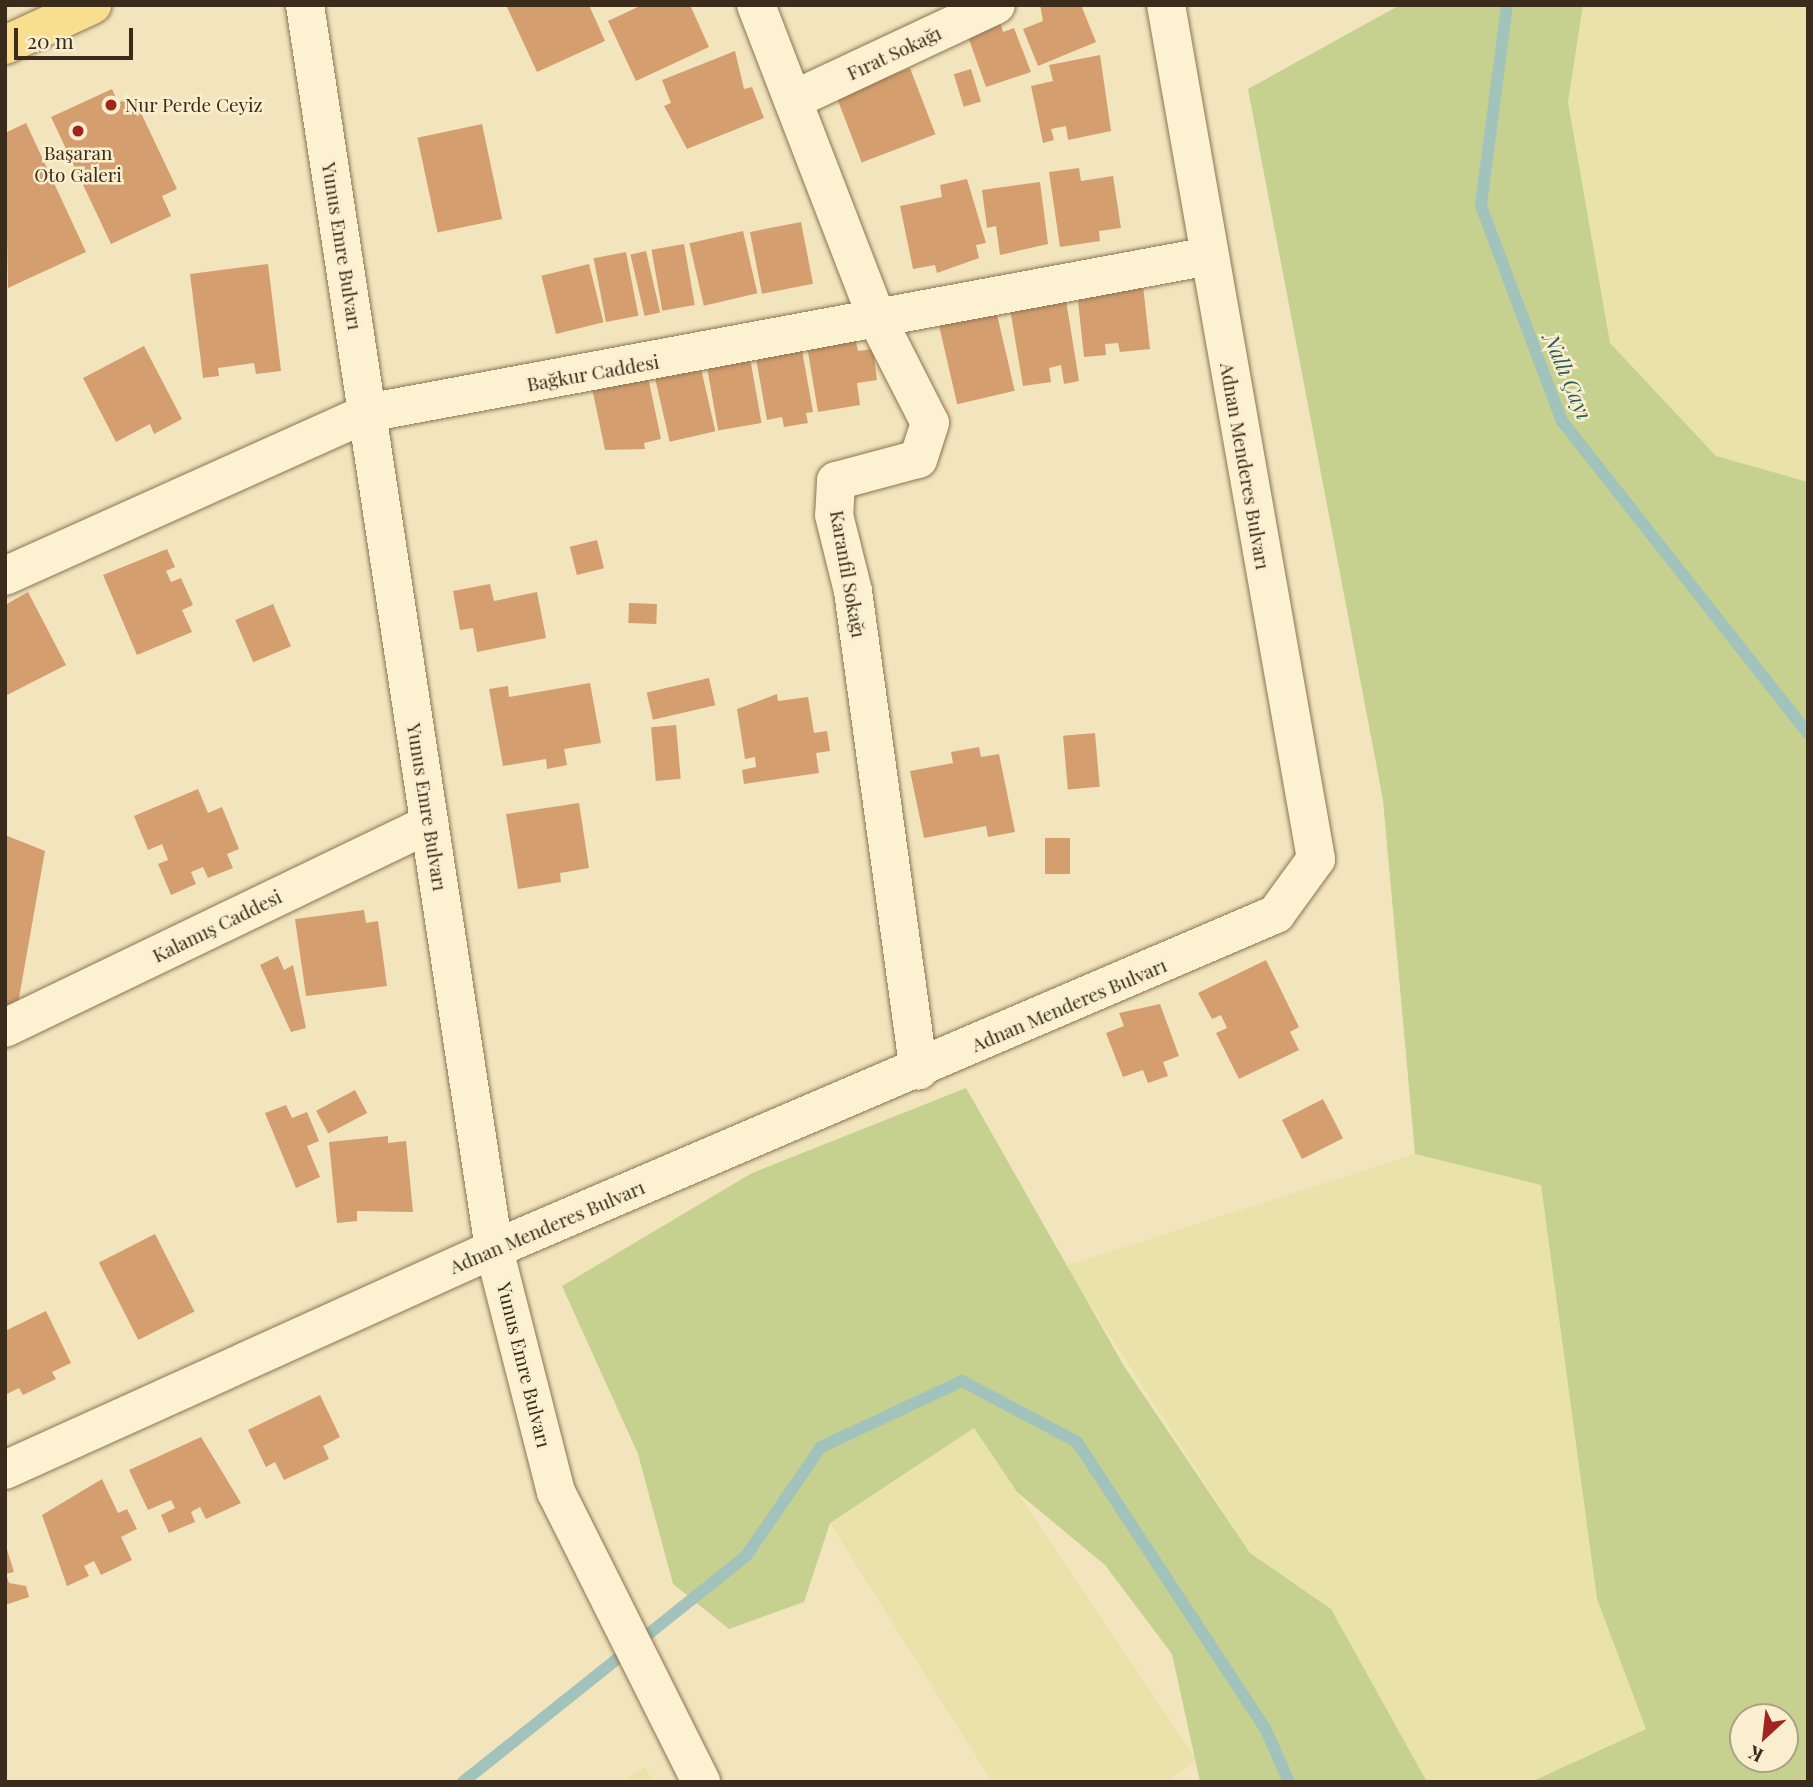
<!DOCTYPE html>
<meta charset="utf-8">
<style>
body{margin:0}
#map{position:relative;width:1813px;height:1787px;overflow:hidden;background:#f2e5bd;font-family:"Playfair Display",serif}
div>[style]{position:absolute}
[style*='--x']{left:calc(var(--x)*1px);top:calc(var(--y)*1px);width:calc(var(--w)*1px);rotate:calc(var(--a)*1deg)}
.farmland>*{inset:0;background:#e9e2aa}
.green>*{inset:0;background:#c6d190}
.stream>*{height:12px;margin:-6px;padding:0 6px;transform-origin:6px;border-radius:6px;background:#a1c3bb}
.building>*{inset:0;background:#d49e6f;transform-origin:0 0}
.roads{filter:drop-shadow(0 0 2px #8c7554) drop-shadow(0 0 2px #8c7554)}
.minor>*{height:38px;margin:-19px;padding:0 19px;transform-origin:19px;border-radius:19px;background:#fcf1d1}
.major>*{height:38px;margin:-19px;padding:0 19px;transform-origin:19px;border-radius:19px;background:#fade90}
.dots>*{width:19px;height:19px;translate:-50% -50%;box-sizing:border-box;border:4px solid #f9eece;border-radius:50%}
span{translate:-50% -50%;white-space:nowrap;text-align:center;line-height:1.15;-webkit-text-stroke:5px #f9eece;paint-order:stroke}
.street-label{font-size:19px;color:#3a2b1b}
.poi-label{font-size:19px;color:#3a2b1b}
.left{translate:0 -50%;text-align:left}
.water-label{font-size:21px;color:#285b5a;font-style:italic}
.frame{position:absolute;inset:0;border:7px solid #3a2b1b;pointer-events:none}
.north{position:absolute;left:1729px;top:1703px;width:70px;height:70px;box-sizing:border-box;background:#f9eece;border:2px solid #ada086;border-radius:50%;rotate:207deg;font-size:19px;font-weight:700;line-height:28px;text-align:center;color:#3a2b1b}
.north::after{content:'';display:block;margin:auto;width:24px;height:32px;background:#a1241e;clip-path:polygon(50% 0,100% 100%,50% 72%,0 100%)}
.scale{position:absolute;left:14px;top:28px;width:119px;height:32px;box-sizing:border-box;border:4px solid #3a2b1b;border-top:0;padding-left:9px;font-size:21px;line-height:24px;white-space:nowrap;color:#3a2b1b;-webkit-text-stroke:5px #f9eece;paint-order:stroke}
</style>
<div id="map">
<div class="farmland">
<i style="clip-path:polygon(1583px 5px,1808px 5px,1808px 482px,1716px 456px,1610px 343px,1568px 102px)"></i>
<i style="clip-path:polygon(1415px 1154px,1541px 1185px,1597px 1599px,1646px 1729px,1531px 1782px,1427px 1782px,1331px 1609px,1250px 1553px,1065px 1266px)"></i>
<i style="clip-path:polygon(974px 1428px,1196px 1759px,1168px 1782px,992px 1782px,830px 1523px)"></i>
<i style="clip-path:polygon(645px 1767px,654px 1782px,623px 1782px)"></i>
</div>
<div class="green">
<i style="clip-path:polygon(evenodd,1400px 5px,1583px 5px,1568px 102px,1610px 343px,1716px 456px,1808px 482px,1808px 1782px,1531px 1782px,1646px 1729px,1597px 1599px,1541px 1185px,1415px 1154px,1383px 800px,1248px 89px,1400px 5px,1743px 1717px,1785px 1717px,1785px 1759px,1743px 1759px,1743px 1717px)"></i>
<i style="clip-path:polygon(966px 1088px,1124px 1366px,1250px 1553px,1331px 1609px,1427px 1782px,1200px 1782px,1172px 1654px,1105px 1565px,1017px 1492px,974px 1428px,830px 1523px,804px 1602px,729px 1629px,673px 1584px,638px 1454px,562px 1286px,752px 1173px)"></i>
</div>
<div class="stream">
<i style="--x:1507;--y:5;--w:203;--a:97.4"></i>
<i style="--x:1481;--y:206;--w:230;--a:69.4"></i>
<i style="--x:1562;--y:421;--w:398;--a:51.8"></i>
<i style="--x:463;--y:1782;--w:362;--a:-38.6"></i>
<i style="--x:746;--y:1556;--w:132;--a:-55.5"></i>
<i style="--x:821;--y:1447;--w:156;--a:-25.1"></i>
<i style="--x:962;--y:1381;--w:130;--a:27.9"></i>
<i style="--x:1077;--y:1442;--w:342;--a:56.7"></i>
<i style="--x:1265;--y:1728;--w:59;--a:66"></i>
</div>
<div class="building">
<i style="clip-path:polygon(506px 5px,589px 5px,605px 41px,537px 72px)"></i>
<i style="clip-path:polygon(642px 5px,690px 5px,709px 47px,636px 81px,608px 21px)"></i>
<i style="clip-path:polygon(1040px 5px,1081px 5px,1096px 42px,1038px 66px,1023px 29px,1043px 21px)"></i>
<i style="clip-path:polygon(1000px 22px,1003px 32px,1014px 28px,1031px 72px,986px 87px,967px 34px)"></i>
<i style="clip-path:polygon(735px 51px,744px 89px,752px 87px,764px 118px,687px 149px,664px 106px,671px 103px,662px 80px)"></i>
<i style="clip-path:polygon(1100px 55px,1111px 131px,1068px 140px,1066px 126px,1051px 129px,1054px 140px,1043px 143px,1031px 86px,1053px 81px,1049px 65px)"></i>
<i style="left:910px;top:68px;width:71px;height:79px;rotate:69deg"></i>
<i style="left:971px;top:69px;width:34px;height:18px;rotate:73deg"></i>
<i style="clip-path:polygon(112px 89px,118px 103px,133px 96px,177px 189px,162px 196px,171px 216px,111px 244px,51px 117px)"></i>
<i style="clip-path:polygon(26px 123px,86px 252px,8px 288px,5px 133px)"></i>
<i style="left:482px;top:124px;width:97px;height:66px;rotate:78deg"></i>
<i style="clip-path:polygon(1079px 168px,1081px 181px,1113px 176px,1121px 228px,1099px 231px,1100px 241px,1060px 247px,1049px 172px)"></i>
<i style="clip-path:polygon(967px 179px,986px 243px,976px 245px,979px 258px,937px 273px,935px 265px,913px 269px,900px 206px,942px 197px,940px 185px)"></i>
<i style="clip-path:polygon(1040px 182px,1048px 244px,1000px 255px,996px 226px,987px 228px,982px 190px)"></i>
<i style="left:801px;top:222px;width:63px;height:52px;rotate:79deg"></i>
<i style="left:743px;top:231px;width:64px;height:55px;rotate:77deg"></i>
<i style="left:684px;top:244px;width:62px;height:33px;rotate:80deg"></i>
<i style="left:646px;top:251px;width:63px;height:16px;rotate:77deg"></i>
<i style="left:626px;top:252px;width:65px;height:33px;rotate:79deg"></i>
<i style="clip-path:polygon(268px 264px,281px 371px,256px 374px,254px 363px,218px 368px,219px 376px,203px 378px,190px 274px)"></i>
<i style="left:589px;top:264px;width:60px;height:49px;rotate:76deg"></i>
<i style="clip-path:polygon(1143px 285px,1150px 349px,1120px 352px,1118px 343px,1105px 344px,1106px 355px,1084px 357px,1077px 292px)"></i>
<i style="clip-path:polygon(1066px 300px,1079px 381px,1064px 384px,1061px 365px,1049px 368px,1051px 382px,1023px 386px,1010px 309px)"></i>
<i style="left:996px;top:310px;width:83px;height:59px;rotate:77deg"></i>
<i style="clip-path:polygon(855px 338px,858px 351px,873px 349px,877px 380px,857px 383px,860px 405px,818px 412px,807px 346px)"></i>
<i style="clip-path:polygon(801px 345px,813px 412px,806px 413px,808px 423px,784px 427px,782px 417px,767px 420px,755px 353px)"></i>
<i style="clip-path:polygon(144px 346px,182px 419px,154px 434px,150px 424px,116px 442px,83px 378px)"></i>
<i style="left:749px;top:352px;width:72px;height:44px;rotate:80deg"></i>
<i style="left:699px;top:360px;width:73px;height:47px;rotate:77deg"></i>
<i style="clip-path:polygon(648px 377px,661px 439px,644px 443px,645px 449px,605px 450px,592px 388px)"></i>
<i style="left:597px;top:540px;width:29px;height:28px;rotate:76deg"></i>
<i style="clip-path:polygon(167px 549px,175px 567px,166px 571px,171px 582px,181px 578px,193px 605px,182px 610px,192px 632px,137px 655px,103px 575px)"></i>
<i style="clip-path:polygon(490px 584px,494px 601px,537px 592px,546px 638px,477px 652px,473px 628px,460px 630px,453px 591px)"></i>
<i style="clip-path:polygon(28px 592px,66px 665px,5px 696px,5px 605px)"></i>
<i style="left:629px;top:603px;width:28px;height:20px;rotate:2deg"></i>
<i style="left:273px;top:604px;width:46px;height:41px;rotate:67deg"></i>
<i style="left:709px;top:678px;width:28px;height:64px;rotate:77deg"></i>
<i style="clip-path:polygon(590px 683px,601px 743px,564px 749px,567px 765px,547px 769px,546px 759px,503px 766px,489px 689px,508px 686px,509px 697px)"></i>
<i style="clip-path:polygon(777px 694px,778px 701px,808px 697px,814px 733px,827px 731px,830px 751px,816px 753px,819px 773px,744px 784px,742px 770px,756px 767px,755px 757px,745px 759px,737px 709px)"></i>
<i style="left:676px;top:725px;width:54px;height:25px;rotate:85deg"></i>
<i style="left:1095px;top:733px;width:54px;height:32px;rotate:85deg"></i>
<i style="clip-path:polygon(979px 747px,981px 757px,999px 754px,1015px 832px,988px 837px,986px 826px,924px 838px,910px 771px,953px 763px,951px 752px)"></i>
<i style="clip-path:polygon(198px 789px,208px 813px,222px 807px,239px 849px,227px 854px,233px 868px,208px 878px,203px 867px,191px 872px,196px 884px,171px 895px,158px 864px,168px 860px,162px 844px,148px 850px,134px 816px)"></i>
<i style="clip-path:polygon(579px 803px,589px 868px,560px 873px,561px 882px,518px 889px,506px 814px)"></i>
<i style="clip-path:polygon(5px 835px,45px 851px,17px 1009px,5px 1007px)"></i>
<i style="left:1045px;top:838px;width:25px;height:36px"></i>
<i style="clip-path:polygon(364px 910px,366px 923px,378px 921px,387px 986px,306px 996px,295px 919px)"></i>
<i style="clip-path:polygon(278px 956px,284px 970px,293px 965px,306px 1028px,291px 1032px,260px 965px)"></i>
<i style="clip-path:polygon(1266px 960px,1299px 1027px,1290px 1032px,1299px 1050px,1239px 1079px,1216px 1033px,1227px 1028px,1221px 1015px,1212px 1019px,1198px 993px)"></i>
<i style="clip-path:polygon(1160px 1004px,1179px 1056px,1163px 1062px,1168px 1076px,1148px 1083px,1143px 1070px,1123px 1077px,1106px 1033px,1124px 1026px,1119px 1013px)"></i>
<i style="left:355px;top:1090px;width:26px;height:44px;rotate:62deg"></i>
<i style="left:1323px;top:1099px;width:44px;height:46px;rotate:63deg"></i>
<i style="clip-path:polygon(286px 1105px,292px 1118px,307px 1112px,319px 1141px,307px 1146px,320px 1177px,296px 1188px,265px 1113px)"></i>
<i style="clip-path:polygon(388px 1136px,388px 1143px,406px 1141px,413px 1212px,357px 1211px,357px 1221px,337px 1223px,329px 1142px)"></i>
<i style="left:155px;top:1234px;width:87px;height:63px;rotate:63deg"></i>
<i style="clip-path:polygon(46px 1311px,71px 1363px,52px 1372px,56px 1379px,23px 1395px,19px 1388px,5px 1395px,5px 1331px)"></i>
<i style="clip-path:polygon(320px 1395px,340px 1437px,323px 1446px,329px 1459px,284px 1480px,275px 1462px,266px 1467px,248px 1430px)"></i>
<i style="clip-path:polygon(201px 1437px,241px 1503px,206px 1519px,200px 1507px,191px 1512px,195px 1522px,169px 1533px,161px 1515px,175px 1508px,171px 1500px,148px 1510px,129px 1470px)"></i>
<i style="clip-path:polygon(102px 1479px,118px 1513px,127px 1509px,137px 1529px,121px 1537px,132px 1560px,101px 1575px,94px 1561px,84px 1566px,89px 1576px,67px 1586px,42px 1515px)"></i>
<i style="clip-path:polygon(6px 1546px,14px 1572px,6px 1574px,9px 1583px,26px 1586px,29px 1597px,5px 1605px)"></i>
</div>
<div class="roads">
<div class="minor">
<i style="--x:305;--y:5;--w:1258;--a:81.36"></i>
<i style="--x:494;--y:1249;--w:251;--a:75.7"></i>
<i style="--x:556;--y:1492;--w:324;--a:63.4"></i>
<i style="--x:756;--y:5;--w:339;--a:68.9"></i>
<i style="--x:878;--y:321;--w:114;--a:63"></i>
<i style="--x:930;--y:423;--w:38;--a:108"></i>
<i style="--x:918;--y:459;--w:85;--a:165"></i>
<i style="--x:836;--y:481;--w:34;--a:93"></i>
<i style="--x:834;--y:515;--w:78;--a:76"></i>
<i style="--x:853;--y:591;--w:484;--a:82.2"></i>
<i style="--x:793;--y:100;--w:224;--a:-25.1"></i>
<i style="--x:5;--y:576;--w:397;--a:-24.2"></i>
<i style="--x:367;--y:413;--w:857;--a:-10.56"></i>
<i style="--x:5;--y:1028;--w:471;--a:-25.7"></i>
<i style="--x:5;--y:1470;--w:537;--a:-24.32"></i>
<i style="--x:494;--y:1249;--w:851;--a:-23.19"></i>
<i style="--x:1276;--y:914;--w:68;--a:-54"></i>
<i style="--x:1316;--y:859;--w:867;--a:-99.96"></i>
</div>
<div class="major">
<i style="--x:5;--y:45;--w:96;--a:-24.7"></i>
</div>
</div>
<div class="dots">
<i style="left:111px;top:105px;background:#a1241e"></i>
<i style="left:78px;top:131px;background:#a1241e"></i>
</div>
<div class="street-label">
<span style="left:894px;top:53px;rotate:-25deg">Fırat Sokağı</span>
<span style="left:342px;top:246px;rotate:81deg">Yunus Emre Bulvarı</span>
<span style="left:593px;top:373px;rotate:-10deg">Bağkur Caddesi</span>
<span style="left:1245px;top:466px;rotate:80deg">Adnan Menderes Bulvarı</span>
<span style="left:848px;top:574px;rotate:80deg">Karanfil Sokağı</span>
<span style="left:427px;top:807px;rotate:81deg">Yunus Emre Bulvarı</span>
<span style="left:217px;top:926px;rotate:-26deg">Kalamış Caddesi</span>
<span style="left:1069px;top:1005px;rotate:-23deg">Adnan Menderes Bulvarı</span>
<span style="left:547px;top:1227px;rotate:-23deg">Adnan Menderes Bulvarı</span>
<span style="left:524px;top:1365px;rotate:76deg">Yunus Emre Bulvarı</span>
</div>
<div class="poi-label">
<span class="left" style="left:125px;top:105px">Nur Perde Ceyiz</span>
<span style="left:78px;top:164px">Başaran<br>Oto Galeri</span>
</div>
<div class="water-label">
<span style="left:1569px;top:376px;rotate:67deg">Nallı Çayı</span>
</div>
<div class="frame"></div>
<div class="north">K</div>
<div class="scale">20 m</div>
</div>
